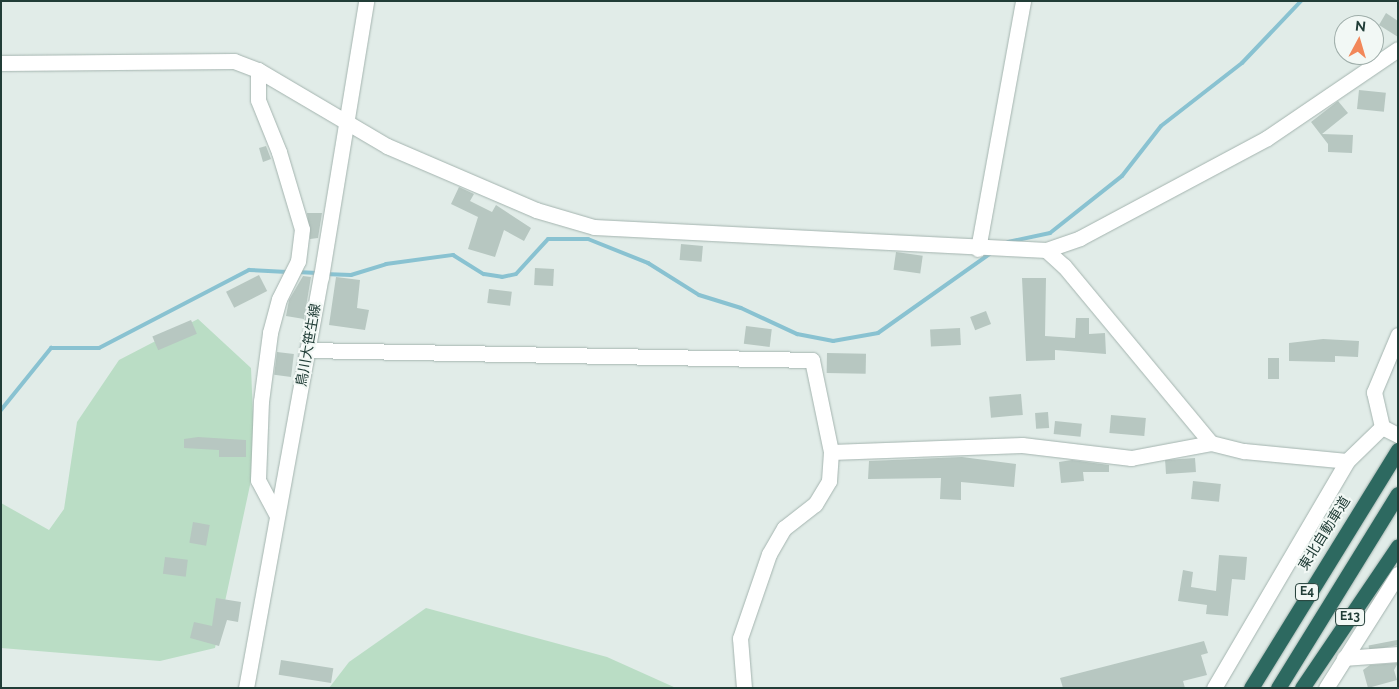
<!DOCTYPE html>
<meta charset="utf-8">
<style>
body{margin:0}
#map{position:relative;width:1399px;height:689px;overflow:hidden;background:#e1ece8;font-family:Raleway,"Noto Sans JP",sans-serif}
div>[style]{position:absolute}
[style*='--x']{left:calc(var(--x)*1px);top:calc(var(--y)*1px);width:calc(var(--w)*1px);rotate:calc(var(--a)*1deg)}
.green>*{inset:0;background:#baddc5}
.stream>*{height:4px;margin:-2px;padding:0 2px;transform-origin:2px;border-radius:2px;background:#89c2d1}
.building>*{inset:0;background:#b7c7c1;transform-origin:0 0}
.roads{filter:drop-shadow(0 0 1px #a4b4af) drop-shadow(0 0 1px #a4b4af)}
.minor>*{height:15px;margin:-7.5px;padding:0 7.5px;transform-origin:7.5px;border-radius:7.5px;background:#fff}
.highway>*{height:15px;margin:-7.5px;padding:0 7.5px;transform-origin:7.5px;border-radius:7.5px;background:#2d6960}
span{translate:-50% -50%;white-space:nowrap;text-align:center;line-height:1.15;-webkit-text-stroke:4px #f2f8f5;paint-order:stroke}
.shield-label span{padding:1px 4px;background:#f2f8f5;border:1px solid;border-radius:4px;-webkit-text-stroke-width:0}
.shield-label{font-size:12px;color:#213d37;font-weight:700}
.street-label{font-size:14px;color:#213d37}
.frame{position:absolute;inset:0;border:2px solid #213d37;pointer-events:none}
.north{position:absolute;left:1334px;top:15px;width:50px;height:50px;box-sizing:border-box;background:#f2f8f5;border:1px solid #9eada9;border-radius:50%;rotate:6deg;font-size:14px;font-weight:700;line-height:20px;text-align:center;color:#213d37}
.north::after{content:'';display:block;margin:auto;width:18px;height:22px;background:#f28759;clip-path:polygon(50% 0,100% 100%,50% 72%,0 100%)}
</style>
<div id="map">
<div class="green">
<i style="clip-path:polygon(198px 319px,251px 368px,255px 462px,215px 648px,160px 661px,1px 648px,1px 503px,49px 530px,64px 509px,77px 422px,119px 360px)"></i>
<i style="clip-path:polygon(426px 608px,607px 657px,676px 688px,329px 688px,349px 662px)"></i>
</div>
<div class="stream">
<i style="--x:1008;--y:242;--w:43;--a:-12.1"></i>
<i style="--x:1050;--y:233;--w:92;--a:-38.4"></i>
<i style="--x:1122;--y:176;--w:63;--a:-52"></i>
<i style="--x:1161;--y:126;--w:103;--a:-37.9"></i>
<i style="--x:1242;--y:63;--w:86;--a:-46.4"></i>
<i style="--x:297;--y:272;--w:20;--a:3"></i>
<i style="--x:324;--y:274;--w:27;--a:2"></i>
<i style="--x:351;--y:275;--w:37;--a:-17"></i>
<i style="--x:386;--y:264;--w:68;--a:-7.7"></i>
<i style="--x:453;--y:255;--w:36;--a:32"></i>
<i style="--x:484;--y:274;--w:18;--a:9"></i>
<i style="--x:502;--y:277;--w:14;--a:-12"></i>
<i style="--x:516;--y:274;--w:47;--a:-47.6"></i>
<i style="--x:548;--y:239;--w:40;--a:0"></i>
<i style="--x:588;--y:239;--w:65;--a:21.8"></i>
<i style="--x:648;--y:263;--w:60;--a:32.1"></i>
<i style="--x:699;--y:295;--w:44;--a:17.2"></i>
<i style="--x:741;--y:308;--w:62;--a:24.9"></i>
<i style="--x:797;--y:334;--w:37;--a:11"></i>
<i style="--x:833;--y:341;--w:46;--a:-10.1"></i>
<i style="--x:878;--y:333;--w:142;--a:-35.3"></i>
<i style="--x:1;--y:410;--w:80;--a:-51.1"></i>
<i style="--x:51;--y:348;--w:48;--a:0"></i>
<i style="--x:99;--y:348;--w:169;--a:-27.5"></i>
<i style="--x:249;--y:270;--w:38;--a:3"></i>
</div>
<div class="building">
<i style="clip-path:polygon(1386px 13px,1398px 21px,1398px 37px,1379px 25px)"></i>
<i style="left:1359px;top:90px;width:27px;height:19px;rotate:6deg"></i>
<i style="clip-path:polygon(1338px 101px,1348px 113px,1322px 134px,1353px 135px,1352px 153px,1328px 152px,1328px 144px,1311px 122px)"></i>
<i style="clip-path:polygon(266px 146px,271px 159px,263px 162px,259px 148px)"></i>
<i style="clip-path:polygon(459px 187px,474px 194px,470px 201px,492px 212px,496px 205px,531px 228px,524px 241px,504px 230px,495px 257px,468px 249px,478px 217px,451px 204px)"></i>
<i style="clip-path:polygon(307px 213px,322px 213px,318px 238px,310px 239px)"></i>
<i style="left:681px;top:244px;width:22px;height:16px;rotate:5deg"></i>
<i style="left:896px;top:252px;width:27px;height:18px;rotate:8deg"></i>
<i style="left:535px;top:268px;width:19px;height:17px;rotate:3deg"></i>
<i style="left:259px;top:275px;width:18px;height:37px;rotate:63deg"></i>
<i style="clip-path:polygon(303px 276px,311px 277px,304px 319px,286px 316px,289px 300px)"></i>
<i style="clip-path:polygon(336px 277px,360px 280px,357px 308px,369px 310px,365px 330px,329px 325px)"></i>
<i style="clip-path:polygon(1022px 278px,1046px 278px,1045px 336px,1075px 338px,1076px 318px,1089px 318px,1089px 334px,1105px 333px,1106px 354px,1055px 350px,1055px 360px,1026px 361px)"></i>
<i style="left:489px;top:289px;width:23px;height:14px;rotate:7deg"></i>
<i style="left:986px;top:311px;width:14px;height:17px;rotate:69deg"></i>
<i style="left:191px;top:320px;width:15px;height:42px;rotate:67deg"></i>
<i style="left:746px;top:326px;width:26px;height:18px;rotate:7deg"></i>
<i style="left:960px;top:328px;width:17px;height:30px;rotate:87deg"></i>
<i style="clip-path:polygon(1323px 339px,1359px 341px,1358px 357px,1335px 356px,1335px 362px,1289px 361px,1289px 343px)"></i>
<i style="left:277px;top:352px;width:17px;height:23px;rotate:7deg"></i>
<i style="left:827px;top:353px;width:39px;height:20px;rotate:1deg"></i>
<i style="left:1268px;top:358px;width:11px;height:21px"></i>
<i style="left:1021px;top:394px;width:21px;height:32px;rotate:85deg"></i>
<i style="left:1048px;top:412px;width:16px;height:13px;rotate:86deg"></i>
<i style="left:1111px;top:415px;width:35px;height:18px;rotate:5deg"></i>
<i style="left:1055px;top:421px;width:27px;height:13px;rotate:6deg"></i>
<i style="clip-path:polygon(198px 437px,246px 440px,246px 457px,219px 457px,219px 450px,184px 448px,184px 439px)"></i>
<i style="clip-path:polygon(962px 457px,1016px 464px,1014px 487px,961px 482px,961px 500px,940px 499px,941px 478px,868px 479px,869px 461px)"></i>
<i style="left:1195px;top:458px;width:14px;height:30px;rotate:86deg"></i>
<i style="clip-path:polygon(1072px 460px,1109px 465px,1109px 472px,1083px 472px,1084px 481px,1061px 483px,1059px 462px)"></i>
<i style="left:1193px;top:481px;width:28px;height:18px;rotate:6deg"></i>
<i style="left:193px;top:522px;width:17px;height:21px;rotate:10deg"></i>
<i style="clip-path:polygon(1219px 555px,1247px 557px,1245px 580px,1232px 579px,1228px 616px,1206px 614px,1207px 605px,1178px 601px,1183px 570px,1193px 572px,1191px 587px,1216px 591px)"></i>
<i style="left:165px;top:557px;width:23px;height:17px;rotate:7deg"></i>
<i style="clip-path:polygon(216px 598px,241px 602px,238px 622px,227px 620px,219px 646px,190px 638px,194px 622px,212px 626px)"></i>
<i style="left:1397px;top:640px;width:5px;height:29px;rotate:79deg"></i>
<i style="clip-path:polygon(1204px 641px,1208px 653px,1201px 655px,1207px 675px,1183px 681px,1185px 688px,1063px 688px,1060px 678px)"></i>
<i style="left:281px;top:660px;width:53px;height:15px;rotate:9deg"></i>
<i style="clip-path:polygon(1398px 663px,1394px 670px,1397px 680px,1368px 688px,1363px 670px,1370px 665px)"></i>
</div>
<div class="roads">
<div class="minor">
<i style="--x:1;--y:63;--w:233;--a:-0.5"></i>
<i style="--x:234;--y:61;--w:26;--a:21"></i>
<i style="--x:258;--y:70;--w:150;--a:30.5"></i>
<i style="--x:387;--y:146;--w:162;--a:23.2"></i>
<i style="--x:536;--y:210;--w:60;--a:16.3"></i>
<i style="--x:594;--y:227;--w:453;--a:2.9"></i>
<i style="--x:1046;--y:250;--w:36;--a:-19"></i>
<i style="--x:1080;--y:238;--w:212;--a:-28.1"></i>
<i style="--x:1267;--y:138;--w:158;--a:-34.2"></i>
<i style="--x:258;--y:70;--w:30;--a:90"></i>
<i style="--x:258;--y:100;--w:56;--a:68"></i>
<i style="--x:279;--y:152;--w:80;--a:73.4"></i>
<i style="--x:302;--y:229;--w:32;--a:97"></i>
<i style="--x:298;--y:261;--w:42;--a:116.6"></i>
<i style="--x:279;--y:299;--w:35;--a:105"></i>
<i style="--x:270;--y:333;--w:69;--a:97.5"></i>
<i style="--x:261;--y:401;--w:79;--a:92.2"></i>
<i style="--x:258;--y:480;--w:40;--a:62"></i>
<i style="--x:978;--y:249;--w:252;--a:-79.7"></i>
<i style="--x:1046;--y:250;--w:24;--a:42"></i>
<i style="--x:1064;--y:266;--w:230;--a:50.3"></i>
<i style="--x:1211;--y:443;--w:34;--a:14"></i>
<i style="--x:1244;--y:451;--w:103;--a:5.5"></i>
<i style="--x:1347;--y:461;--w:49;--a:-44.2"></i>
<i style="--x:1398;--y:335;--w:62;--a:112.8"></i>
<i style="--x:1374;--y:392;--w:36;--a:77"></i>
<i style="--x:1382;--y:427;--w:18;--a:27"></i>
<i style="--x:307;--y:350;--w:505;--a:1.13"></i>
<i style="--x:812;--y:360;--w:94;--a:78.3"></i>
<i style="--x:831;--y:452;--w:29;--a:94"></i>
<i style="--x:829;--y:481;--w:27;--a:121"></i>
<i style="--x:815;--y:504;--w:39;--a:142"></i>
<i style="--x:784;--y:528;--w:30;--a:120"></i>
<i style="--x:769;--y:554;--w:89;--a:109"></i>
<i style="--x:740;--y:638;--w:50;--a:85.4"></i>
<i style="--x:831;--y:452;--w:191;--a:-2.1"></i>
<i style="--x:1022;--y:445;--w:110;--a:6.8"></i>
<i style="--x:1131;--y:458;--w:81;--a:-10.6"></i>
<i style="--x:1344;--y:658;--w:54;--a:-4.2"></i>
<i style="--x:246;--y:688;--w:418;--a:-79.7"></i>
<i style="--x:321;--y:277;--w:280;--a:-80.7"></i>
<i style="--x:1214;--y:688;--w:263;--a:-59.6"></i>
<i style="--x:1326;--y:688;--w:135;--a:-57.7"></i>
</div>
<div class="highway">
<i style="--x:1251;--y:688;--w:280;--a:-58.3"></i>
<i style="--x:1278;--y:688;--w:228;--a:-58.3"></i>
<i style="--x:1302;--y:688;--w:171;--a:-55.9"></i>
</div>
</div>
<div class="shield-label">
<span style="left:1307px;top:592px">E4</span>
<span style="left:1350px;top:617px">E13</span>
</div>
<div class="street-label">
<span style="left:308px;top:345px;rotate:-80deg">鳥川大笹生線</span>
<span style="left:1324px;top:533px;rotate:-58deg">東北自動車道</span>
</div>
<div class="frame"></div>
<div class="north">N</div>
</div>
